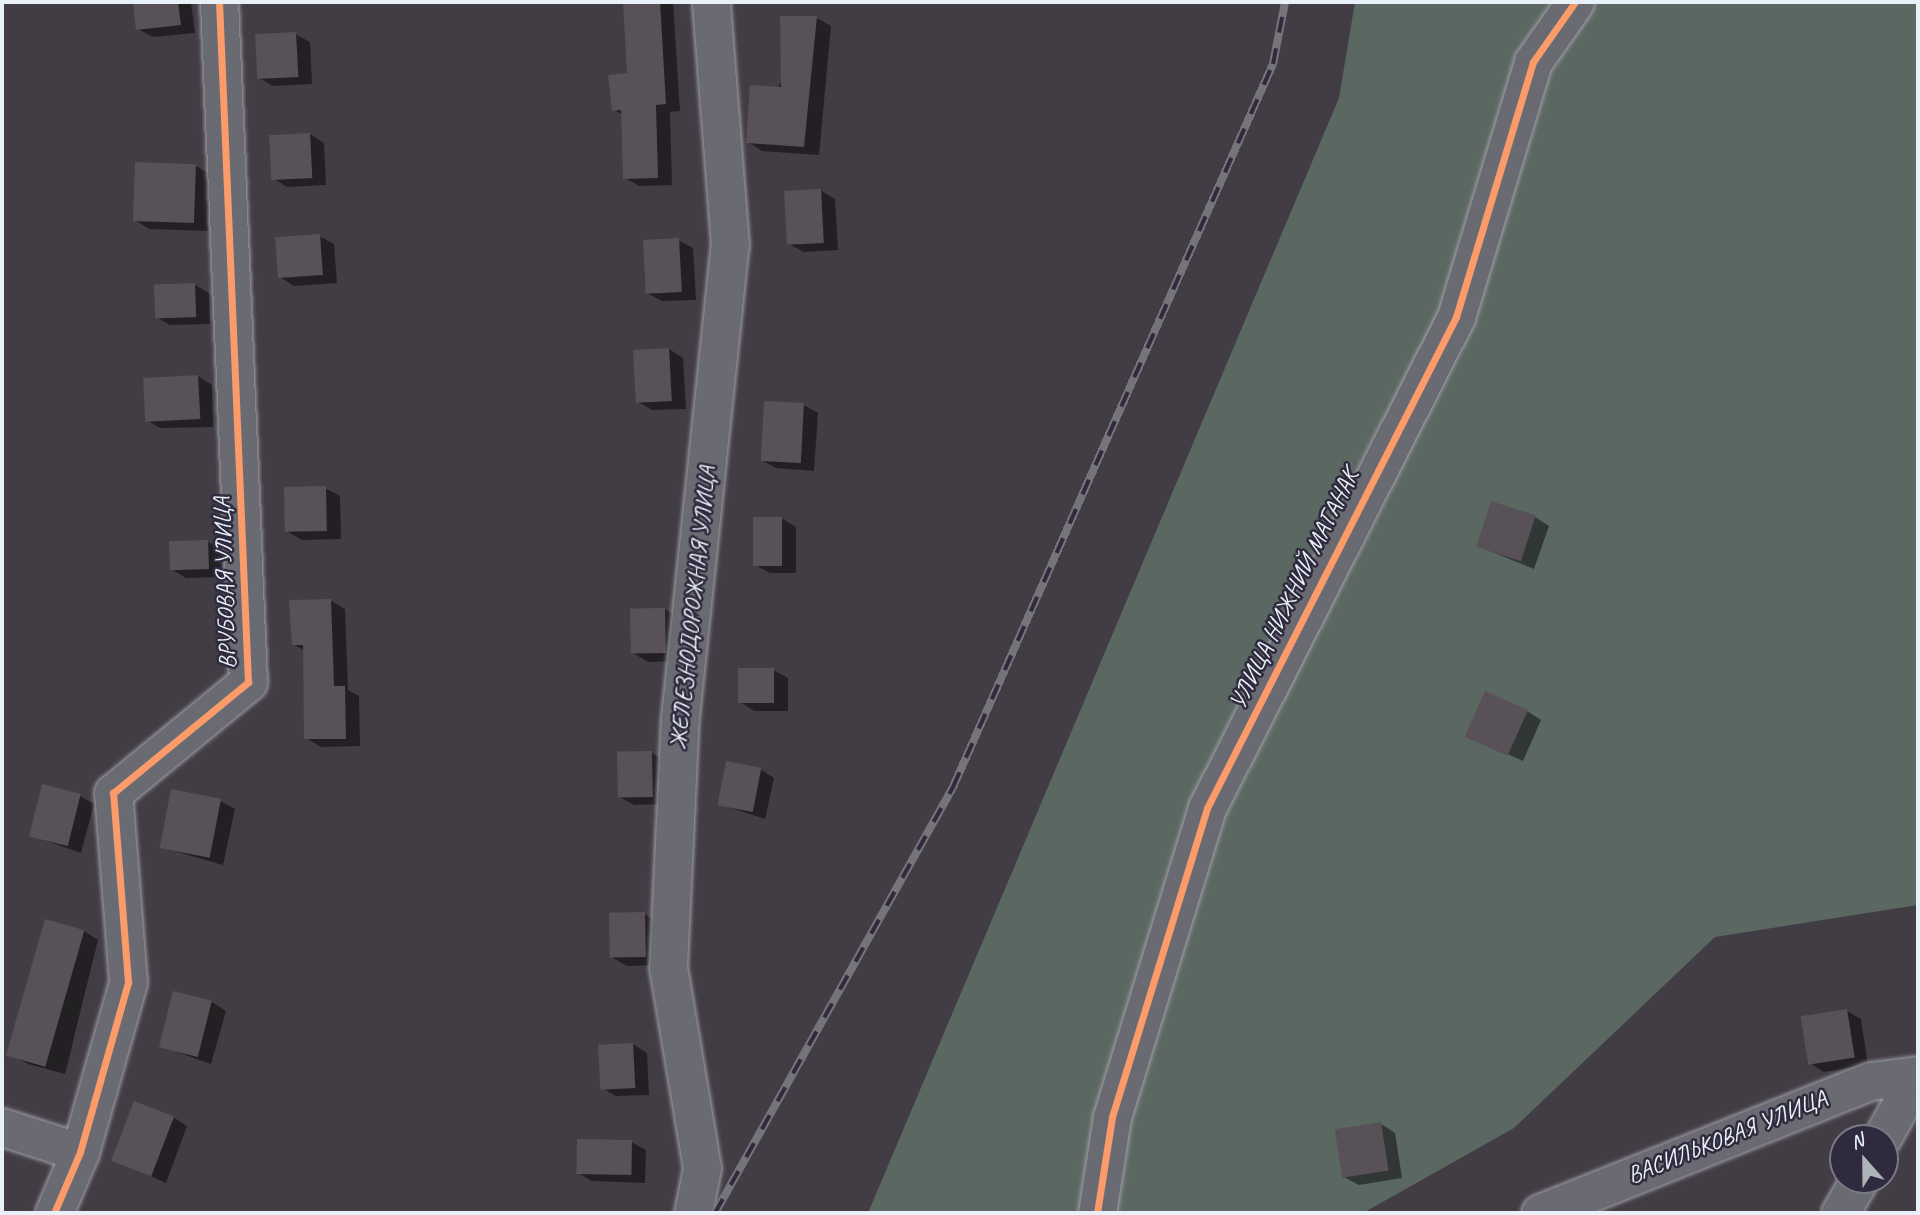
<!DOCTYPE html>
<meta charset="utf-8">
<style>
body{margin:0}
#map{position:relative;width:1920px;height:1215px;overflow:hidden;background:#423c45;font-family:Caveat,sans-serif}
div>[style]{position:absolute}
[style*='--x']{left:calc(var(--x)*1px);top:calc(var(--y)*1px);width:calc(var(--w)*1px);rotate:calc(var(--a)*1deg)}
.green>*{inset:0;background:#5b6862}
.shadow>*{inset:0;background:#0007}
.building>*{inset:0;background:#585157;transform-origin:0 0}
.roads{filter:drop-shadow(0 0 2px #a09fa5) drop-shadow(0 0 2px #a09fa5)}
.street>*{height:37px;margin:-18.5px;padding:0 18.5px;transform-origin:18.5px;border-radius:18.5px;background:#6a6b72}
.rail>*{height:8px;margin-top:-4px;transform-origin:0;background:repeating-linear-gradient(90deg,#2f2a3d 0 16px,#75747a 0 32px);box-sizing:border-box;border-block:2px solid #75747a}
.cycleway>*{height:7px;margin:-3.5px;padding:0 3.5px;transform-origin:3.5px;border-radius:3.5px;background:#fa9b69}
span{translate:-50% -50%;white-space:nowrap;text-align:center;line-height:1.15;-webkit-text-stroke:5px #2f2a3d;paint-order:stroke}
.street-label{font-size:24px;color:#e8f1f8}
.frame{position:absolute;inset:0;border:4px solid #e8f1f8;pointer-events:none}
.north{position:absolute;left:1829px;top:1124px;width:70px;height:70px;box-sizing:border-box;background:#2f2a3d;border:2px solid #797a88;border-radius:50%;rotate:339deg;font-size:19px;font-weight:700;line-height:28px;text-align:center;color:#e8f1f8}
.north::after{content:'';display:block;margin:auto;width:24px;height:32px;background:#aeb2b9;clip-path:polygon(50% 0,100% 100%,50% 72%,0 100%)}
</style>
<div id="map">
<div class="green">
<i style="clip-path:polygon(1355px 2px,1918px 2px,1918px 905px,1715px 937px,1514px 1128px,1363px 1213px,868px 1213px,1339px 98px)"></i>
</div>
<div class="shadow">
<i style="clip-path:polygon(135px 2px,191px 2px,195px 33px,153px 37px,138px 29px)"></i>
<i style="clip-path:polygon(625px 2px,673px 2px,680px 111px,670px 112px,672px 185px,639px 186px,625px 178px,623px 115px,614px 110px,629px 74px)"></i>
<i style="clip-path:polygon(817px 18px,831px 26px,819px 155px,762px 151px,748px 142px)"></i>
<i style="clip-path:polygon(295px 34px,310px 42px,312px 84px,273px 86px,259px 78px)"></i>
<i style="clip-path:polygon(310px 134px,324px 143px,326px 185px,287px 187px,273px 178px)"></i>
<i style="clip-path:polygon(196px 166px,210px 174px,208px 231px,149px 229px,135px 220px)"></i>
<i style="clip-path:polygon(820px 190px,835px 199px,838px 250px,804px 252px,789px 244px)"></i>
<i style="clip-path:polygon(319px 236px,334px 244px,337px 283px,294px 286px,280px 277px)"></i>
<i style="clip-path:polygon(678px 240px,693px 248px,696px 300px,662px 301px,647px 293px)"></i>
<i style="clip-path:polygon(195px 285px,209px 293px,210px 324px,170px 325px,156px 317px)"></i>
<i style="clip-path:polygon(669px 349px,683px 358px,686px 409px,652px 410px,638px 402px)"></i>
<i style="clip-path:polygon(198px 376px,212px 385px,213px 427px,160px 428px,146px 420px)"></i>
<i style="clip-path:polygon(804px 405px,818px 413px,814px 471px,776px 468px,761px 460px)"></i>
<i style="clip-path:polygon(325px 488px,340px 496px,341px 539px,302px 540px,288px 532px)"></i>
<i style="clip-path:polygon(1535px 517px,1549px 526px,1534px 569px,1478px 546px)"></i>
<i style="clip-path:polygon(781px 518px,796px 527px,796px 573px,770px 573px,755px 565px)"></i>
<i style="clip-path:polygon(208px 542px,222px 550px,223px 577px,186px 578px,171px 569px)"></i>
<i style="clip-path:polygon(330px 600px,345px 609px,348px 690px,359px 696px,360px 746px,321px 747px,306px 738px,305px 651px,293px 644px)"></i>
<i style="clip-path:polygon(665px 609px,679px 618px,680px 661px,648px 662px,633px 653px)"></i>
<i style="clip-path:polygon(773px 670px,788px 678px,788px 711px,754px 711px,740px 702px)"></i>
<i style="clip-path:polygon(1527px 711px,1541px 720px,1523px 761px,1468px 736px)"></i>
<i style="clip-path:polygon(652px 753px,666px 762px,667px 804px,634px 805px,620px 797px)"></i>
<i style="clip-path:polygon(760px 769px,774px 778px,765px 819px,719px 804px)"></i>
<i style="clip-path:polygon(80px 796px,94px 804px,81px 853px,30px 835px)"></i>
<i style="clip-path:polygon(220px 801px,235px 809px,223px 865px,161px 847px)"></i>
<i style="clip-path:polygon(644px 914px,659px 922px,660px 965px,627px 966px,613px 958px)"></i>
<i style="clip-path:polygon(84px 931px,98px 940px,65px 1074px,28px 1064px,14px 1056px)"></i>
<i style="clip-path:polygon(212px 1002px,226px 1011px,211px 1064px,160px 1046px)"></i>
<i style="clip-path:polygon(1847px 1011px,1861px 1019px,1868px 1065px,1824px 1072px,1810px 1063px)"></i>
<i style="clip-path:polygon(633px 1044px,647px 1053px,649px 1095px,616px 1096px,602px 1088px)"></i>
<i style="clip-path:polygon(173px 1117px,187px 1126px,166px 1183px,114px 1160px)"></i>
<i style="clip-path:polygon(1381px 1124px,1395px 1133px,1402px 1178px,1359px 1185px,1344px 1177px)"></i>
<i style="clip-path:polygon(631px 1142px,646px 1150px,645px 1183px,592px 1181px,578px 1173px)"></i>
</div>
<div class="building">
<i style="clip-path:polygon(133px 2px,178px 2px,181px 25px,136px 30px)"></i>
<i style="clip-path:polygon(623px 2px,660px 2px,666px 104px,656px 105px,658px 178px,623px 179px,621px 110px,612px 111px,608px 75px,627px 73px)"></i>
<i style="clip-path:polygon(780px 16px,817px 16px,804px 147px,746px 143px,750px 85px,781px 87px)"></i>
<i style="left:296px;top:32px;width:45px;height:41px;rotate:87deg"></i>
<i style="left:310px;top:133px;width:45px;height:41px;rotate:87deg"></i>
<i style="left:135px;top:162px;width:61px;height:59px;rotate:2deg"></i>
<i style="left:821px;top:189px;width:54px;height:37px;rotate:87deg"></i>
<i style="left:320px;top:234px;width:41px;height:45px;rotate:86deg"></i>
<i style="left:679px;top:238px;width:54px;height:36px;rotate:87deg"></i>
<i style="left:195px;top:283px;width:34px;height:41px;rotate:88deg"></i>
<i style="left:669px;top:348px;width:53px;height:36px;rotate:87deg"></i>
<i style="left:198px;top:375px;width:44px;height:55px;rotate:87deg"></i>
<i style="left:764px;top:401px;width:40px;height:60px;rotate:3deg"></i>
<i style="left:326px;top:486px;width:45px;height:42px;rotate:89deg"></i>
<i style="left:1491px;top:501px;width:47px;height:48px;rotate:18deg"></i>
<i style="left:753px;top:517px;width:29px;height:49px"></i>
<i style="left:208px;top:540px;width:29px;height:39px;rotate:88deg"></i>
<i style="clip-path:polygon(331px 599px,334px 686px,345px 686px,346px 739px,304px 739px,303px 645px,292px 645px,289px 600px)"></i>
<i style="left:665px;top:608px;width:45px;height:35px;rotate:89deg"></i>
<i style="left:738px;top:668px;width:36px;height:35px"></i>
<i style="left:1485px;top:691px;width:47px;height:50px;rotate:24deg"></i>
<i style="left:652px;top:751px;width:46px;height:35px;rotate:89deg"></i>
<i style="left:726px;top:761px;width:36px;height:45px;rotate:11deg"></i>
<i style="left:42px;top:784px;width:40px;height:54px;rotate:14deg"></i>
<i style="left:171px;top:789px;width:51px;height:60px;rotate:11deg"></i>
<i style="left:645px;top:912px;width:45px;height:36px;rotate:89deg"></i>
<i style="left:45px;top:919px;width:41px;height:142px;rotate:16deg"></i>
<i style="left:173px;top:991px;width:40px;height:58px;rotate:14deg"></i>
<i style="left:1847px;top:1009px;width:49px;height:47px;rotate:81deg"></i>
<i style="left:633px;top:1043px;width:45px;height:35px;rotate:87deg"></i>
<i style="left:134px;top:1101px;width:43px;height:64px;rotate:21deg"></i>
<i style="left:1381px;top:1122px;width:49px;height:47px;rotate:81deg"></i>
<i style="left:577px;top:1139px;width:55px;height:35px;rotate:1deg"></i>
</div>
<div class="roads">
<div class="street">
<i style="--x:2;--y:1127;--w:82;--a:17.8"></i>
<i style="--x:1882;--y:1138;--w:72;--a:-60.9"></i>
<i style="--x:54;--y:1213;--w:66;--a:-66.9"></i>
<i style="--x:80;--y:1152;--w:177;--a:-74.2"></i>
<i style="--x:128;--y:982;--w:190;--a:-94.5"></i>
<i style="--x:113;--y:793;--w:175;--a:-39.4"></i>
<i style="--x:248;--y:682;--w:681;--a:-92.44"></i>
<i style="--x:693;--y:1213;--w:46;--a:-78.7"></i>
<i style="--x:702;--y:1168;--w:203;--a:-99.6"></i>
<i style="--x:668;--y:968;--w:251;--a:-87.3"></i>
<i style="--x:680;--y:717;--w:475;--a:-84"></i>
<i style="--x:730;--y:245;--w:244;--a:-94.5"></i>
<i style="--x:1097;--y:1213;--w:97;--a:-81.1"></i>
<i style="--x:1112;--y:1117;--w:323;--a:-72.9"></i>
<i style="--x:1207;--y:808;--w:551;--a:-63.11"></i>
<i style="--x:1456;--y:317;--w:266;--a:-73.2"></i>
<i style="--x:1533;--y:62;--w:73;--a:-55"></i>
<i style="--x:1540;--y:1213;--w:355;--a:-21.8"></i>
<i style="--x:1870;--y:1081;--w:48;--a:-7.1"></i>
<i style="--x:1840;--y:1213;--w:38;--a:-60"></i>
</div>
</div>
<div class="rail">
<i style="--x:715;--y:1213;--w:488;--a:-60.8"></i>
<i style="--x:953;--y:787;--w:791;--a:-66.13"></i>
<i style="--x:1273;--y:64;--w:63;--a:-79"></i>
</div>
<div class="cycleway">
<i style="--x:54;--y:1213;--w:66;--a:-66.9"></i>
<i style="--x:80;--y:1152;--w:177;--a:-74.2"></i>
<i style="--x:128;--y:982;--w:190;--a:-94.5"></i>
<i style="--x:113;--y:793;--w:175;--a:-39.4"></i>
<i style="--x:248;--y:682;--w:681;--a:-92.44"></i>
<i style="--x:1097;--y:1213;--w:97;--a:-81.1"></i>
<i style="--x:1112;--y:1117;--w:323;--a:-72.9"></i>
<i style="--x:1207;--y:808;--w:551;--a:-63.11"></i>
<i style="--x:1456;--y:317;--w:266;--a:-73.2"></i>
<i style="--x:1533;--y:62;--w:73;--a:-55"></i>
</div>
<div class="street-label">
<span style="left:225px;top:583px;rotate:-92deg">ВРУБОВАЯ УЛИЦА</span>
<span style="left:1294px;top:589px;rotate:-64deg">УЛИЦА НИЖНИЙ МАГАНАК</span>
<span style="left:693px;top:608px;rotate:-84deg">ЖЕЛЕЗНОДОРОЖНАЯ УЛИЦА</span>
<span style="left:1727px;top:1137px;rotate:-22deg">ВАСИЛЬКОВАЯ УЛИЦА</span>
</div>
<div class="frame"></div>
<div class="north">N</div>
</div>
